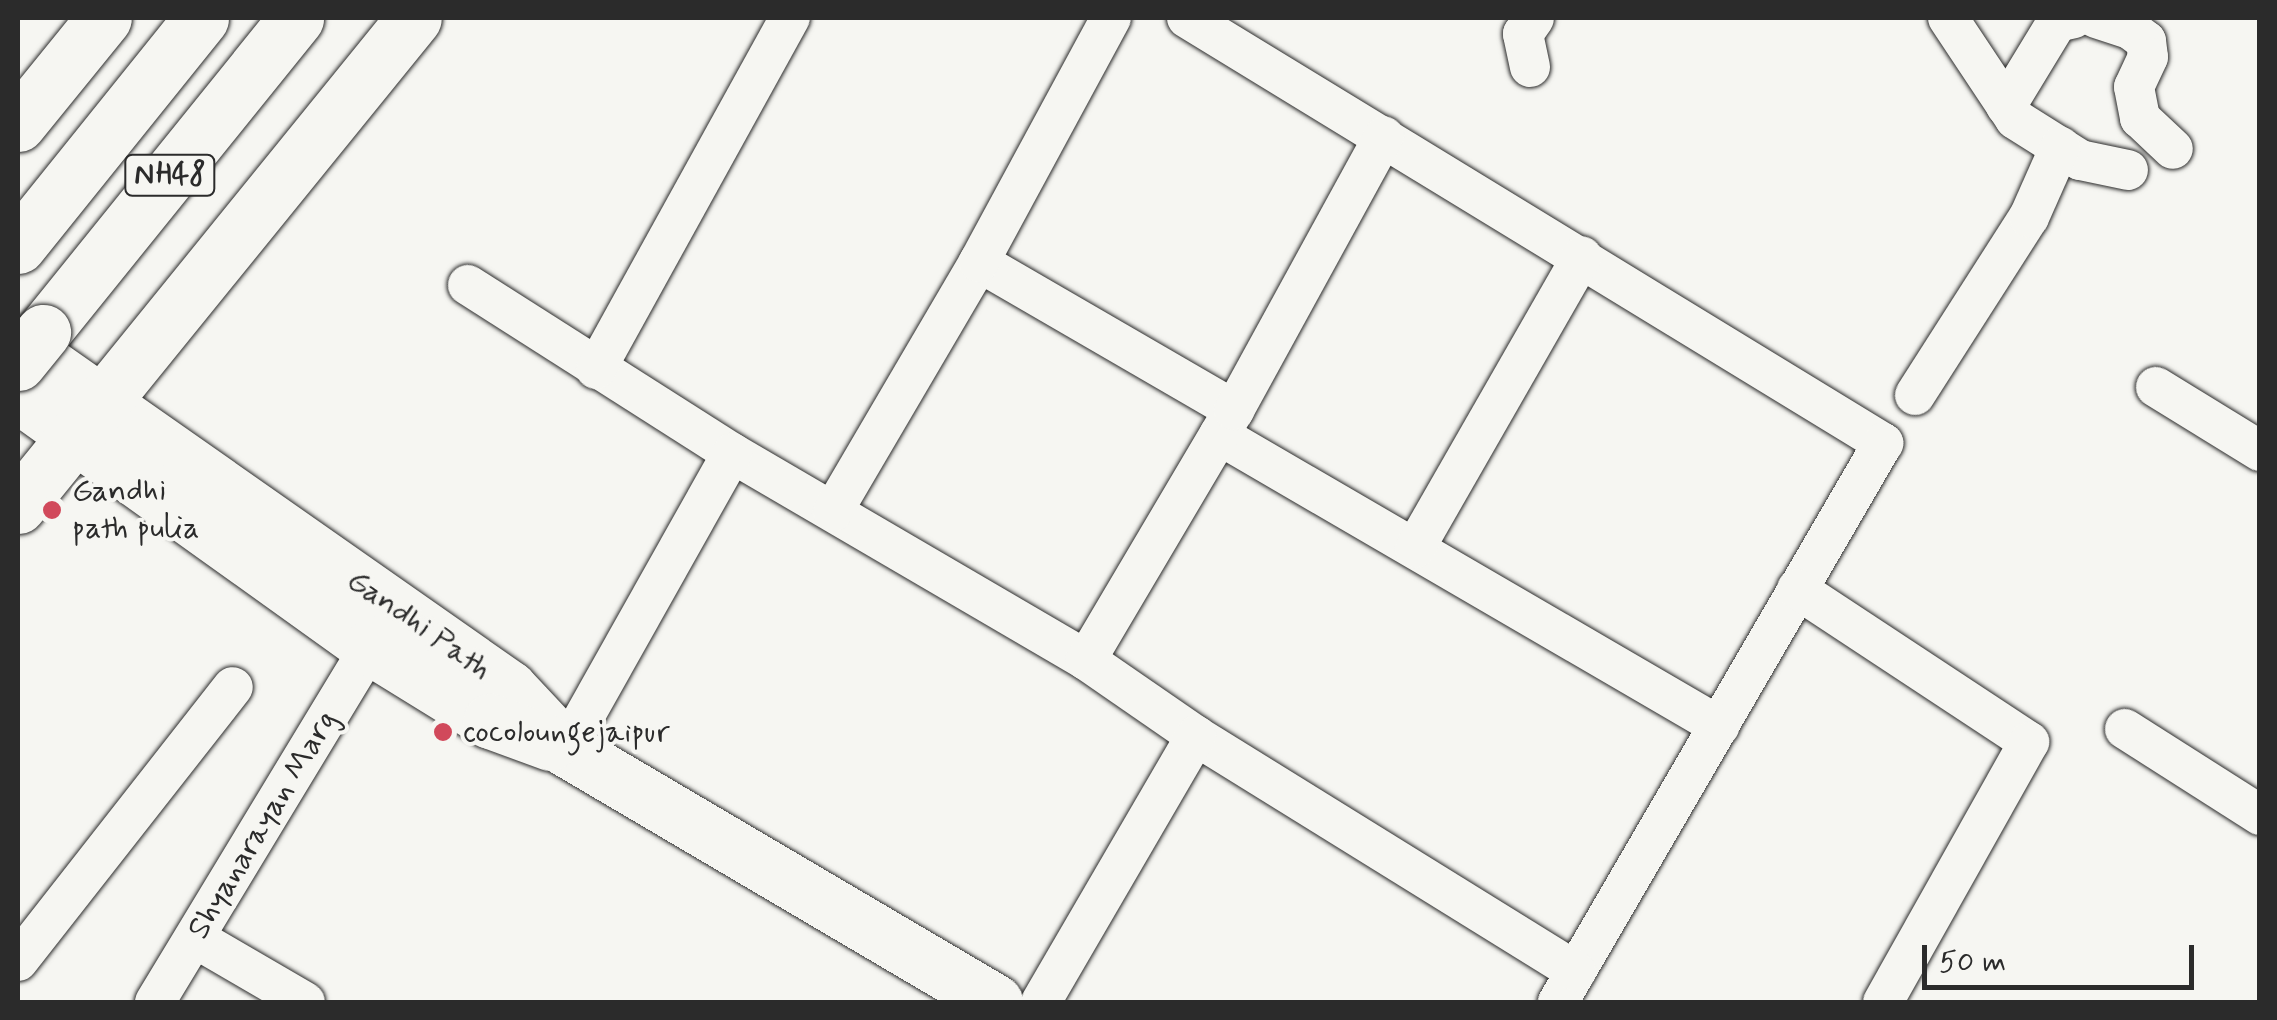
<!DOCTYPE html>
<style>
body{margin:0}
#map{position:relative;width:2277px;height:1020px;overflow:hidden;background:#f6f6f2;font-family:Mynerve,sans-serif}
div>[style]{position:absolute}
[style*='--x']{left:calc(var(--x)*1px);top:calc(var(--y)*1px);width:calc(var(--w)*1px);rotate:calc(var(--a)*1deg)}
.roads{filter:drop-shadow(0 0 2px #2b2b2b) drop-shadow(0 0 2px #2b2b2b)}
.street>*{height:40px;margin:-20px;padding:0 20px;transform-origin:20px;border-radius:20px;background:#f6f6f2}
.secondary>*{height:55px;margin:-27.5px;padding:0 27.5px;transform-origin:27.5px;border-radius:27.5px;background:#f6f6f2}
.highway>*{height:55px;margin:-27.5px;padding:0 27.5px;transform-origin:27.5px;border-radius:27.5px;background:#f6f6f2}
.bridges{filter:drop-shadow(0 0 2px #2b2b2b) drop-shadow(0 0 2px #2b2b2b)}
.highway-bridge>*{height:55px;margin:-27.5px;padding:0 27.5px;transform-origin:27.5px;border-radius:27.5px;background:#f6f6f2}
.dots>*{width:28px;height:28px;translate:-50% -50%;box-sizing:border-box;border:5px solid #f6f6f2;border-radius:50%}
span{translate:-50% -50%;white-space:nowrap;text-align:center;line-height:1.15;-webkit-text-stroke:8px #f6f6f2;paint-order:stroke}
.shield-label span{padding:2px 8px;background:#f6f6f2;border:2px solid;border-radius:8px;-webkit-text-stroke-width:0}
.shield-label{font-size:30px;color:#2b2b2b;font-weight:700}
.poi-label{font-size:32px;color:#2b2b2b}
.left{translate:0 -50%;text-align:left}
.street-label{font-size:32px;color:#2b2b2b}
.frame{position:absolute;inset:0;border:20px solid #2b2b2b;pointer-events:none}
.scale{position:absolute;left:1922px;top:945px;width:272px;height:45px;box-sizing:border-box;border:5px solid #2b2b2b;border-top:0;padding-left:12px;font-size:30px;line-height:35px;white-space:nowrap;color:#2b2b2b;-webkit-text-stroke:8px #f6f6f2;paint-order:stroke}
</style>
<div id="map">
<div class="roads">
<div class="street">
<i style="--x:1187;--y:18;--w:816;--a:31.41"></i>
<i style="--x:1883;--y:443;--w:647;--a:120.17"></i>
<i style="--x:1948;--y:18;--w:121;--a:56.4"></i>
<i style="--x:2015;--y:119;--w:77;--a:32.2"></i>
<i style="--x:2080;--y:160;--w:49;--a:11.8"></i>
<i style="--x:2096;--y:18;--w:36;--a:18"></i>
<i style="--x:2130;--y:29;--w:20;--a:37"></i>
<i style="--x:2146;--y:41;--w:16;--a:83"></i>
<i style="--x:2148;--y:57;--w:33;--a:115"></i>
<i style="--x:2134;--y:87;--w:32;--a:79"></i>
<i style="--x:2140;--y:118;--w:45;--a:43.2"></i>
<i style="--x:1530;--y:67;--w:34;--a:-102"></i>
<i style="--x:1523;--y:34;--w:19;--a:-55"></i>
<i style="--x:2006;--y:106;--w:98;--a:-58.7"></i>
<i style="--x:2057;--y:22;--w:17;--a:-13"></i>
<i style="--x:979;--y:262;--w:295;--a:30.1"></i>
<i style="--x:468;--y:285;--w:313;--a:32.5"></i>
<i style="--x:732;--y:453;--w:410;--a:30.3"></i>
<i style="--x:1086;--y:660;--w:134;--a:34.6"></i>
<i style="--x:1196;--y:736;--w:447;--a:31.8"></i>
<i style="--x:596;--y:369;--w:401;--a:-61.1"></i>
<i style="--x:2156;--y:387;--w:122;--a:31.6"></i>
<i style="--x:1915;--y:395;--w:211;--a:-57.4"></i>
<i style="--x:2029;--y:217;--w:77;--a:-66.1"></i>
<i style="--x:1219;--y:435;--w:579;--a:30.2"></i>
<i style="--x:833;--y:511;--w:289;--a:-59.6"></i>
<i style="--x:979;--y:262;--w:277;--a:-61.6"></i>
<i style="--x:1415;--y:548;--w:336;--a:-60.2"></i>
<i style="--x:1797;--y:589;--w:278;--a:33.4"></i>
<i style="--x:2029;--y:742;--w:298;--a:119.3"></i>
<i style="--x:1086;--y:660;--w:291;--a:-59.4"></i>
<i style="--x:1234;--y:410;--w:312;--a:-61.3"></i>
<i style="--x:2125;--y:729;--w:160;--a:32.5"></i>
<i style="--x:566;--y:749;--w:339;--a:-60.7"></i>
<i style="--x:195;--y:938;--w:127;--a:30.2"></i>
<i style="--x:18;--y:961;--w:348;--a:-51.9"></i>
<i style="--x:155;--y:1002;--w:415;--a:-58.8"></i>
<i style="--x:1041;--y:1002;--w:308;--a:-59.8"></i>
</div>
<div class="secondary">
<i style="--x:18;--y:124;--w:136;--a:-50.9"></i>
<i style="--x:18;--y:344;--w:600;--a:35.02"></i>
<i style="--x:509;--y:688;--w:83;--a:46.9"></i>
<i style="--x:566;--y:749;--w:498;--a:30.5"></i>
<i style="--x:18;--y:395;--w:433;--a:35.6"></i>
<i style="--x:370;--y:647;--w:141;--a:31.7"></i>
<i style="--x:490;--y:721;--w:64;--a:20.1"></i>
<i style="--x:18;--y:506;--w:628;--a:-50.94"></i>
</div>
<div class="highway">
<i style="--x:18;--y:246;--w:292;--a:-51.2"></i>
<i style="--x:43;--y:332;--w:403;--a:-51.1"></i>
</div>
</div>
<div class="bridges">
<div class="highway-bridge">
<i style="--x:18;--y:363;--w:40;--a:-51"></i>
</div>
</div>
<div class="dots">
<i style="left:52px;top:510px;background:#d1495b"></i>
<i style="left:443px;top:732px;background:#d1495b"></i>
</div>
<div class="shield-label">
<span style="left:170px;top:175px">NH48</span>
</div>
<div class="poi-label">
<span class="left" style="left:72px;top:510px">Gandhi<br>path pulia</span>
<span class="left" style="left:463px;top:732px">cocoloungejaipur</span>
</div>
<div class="street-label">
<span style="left:419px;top:625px;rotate:35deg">Gandhi Path</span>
<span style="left:263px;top:825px;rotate:-59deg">Shyanarayan Marg</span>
</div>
<div class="frame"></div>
<div class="scale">50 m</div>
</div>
